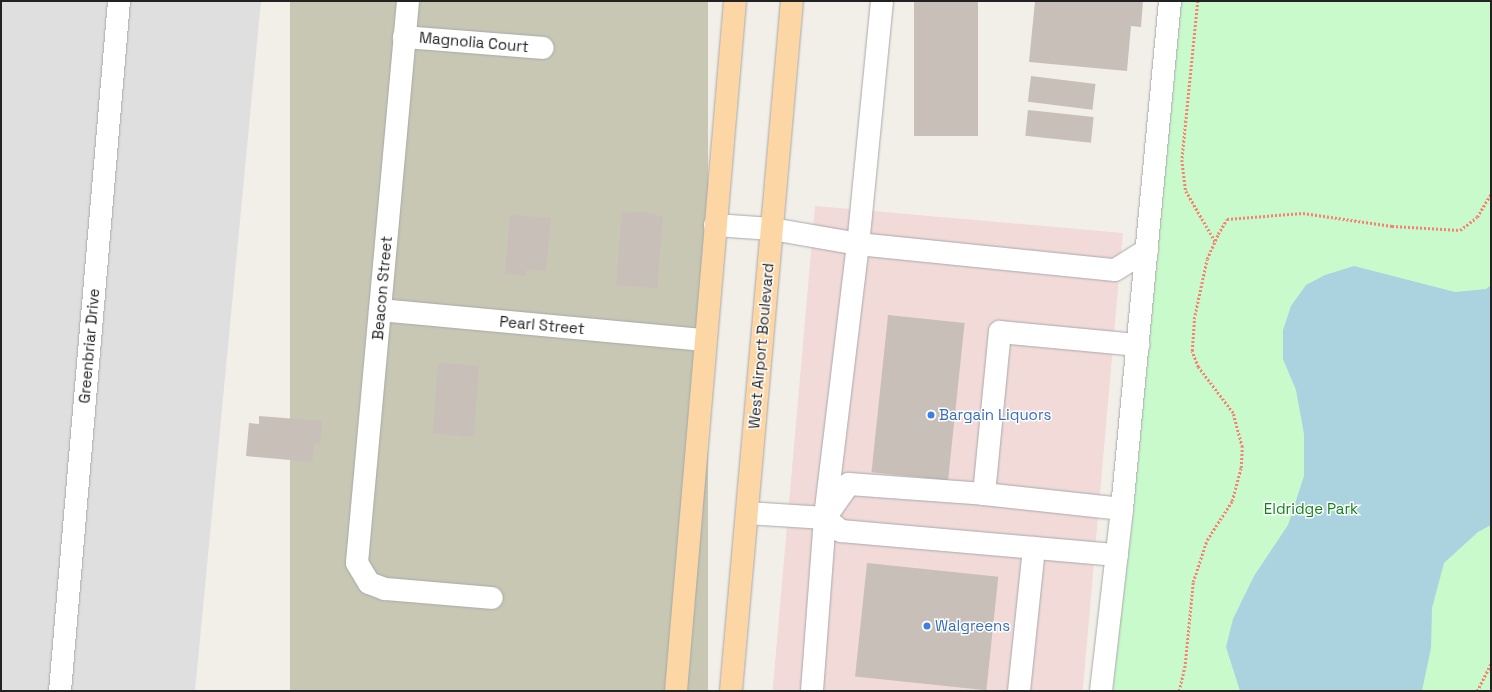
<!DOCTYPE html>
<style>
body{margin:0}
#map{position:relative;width:1492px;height:692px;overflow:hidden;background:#f2efe9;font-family:"Space Grotesk",sans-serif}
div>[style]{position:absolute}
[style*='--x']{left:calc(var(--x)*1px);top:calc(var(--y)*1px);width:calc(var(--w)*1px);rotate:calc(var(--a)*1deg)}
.residential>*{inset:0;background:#e0dfdf}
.commercial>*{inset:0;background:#f2dad9;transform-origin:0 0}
.construction>*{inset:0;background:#c7c7b4;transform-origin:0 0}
.park>*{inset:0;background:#c8facc}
.water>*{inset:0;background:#aad3df}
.building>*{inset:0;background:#c7bfb8;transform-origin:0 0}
.path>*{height:2.5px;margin-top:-1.25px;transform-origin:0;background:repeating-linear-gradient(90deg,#fa8072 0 2px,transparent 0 4px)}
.roads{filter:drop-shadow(0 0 1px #a9a9a9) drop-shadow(0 0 1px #a9a9a9)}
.minor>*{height:22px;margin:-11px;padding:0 11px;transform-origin:11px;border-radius:11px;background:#fff}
.major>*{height:22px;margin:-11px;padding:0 11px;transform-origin:11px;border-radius:11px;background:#fcd6a4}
.dots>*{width:11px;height:11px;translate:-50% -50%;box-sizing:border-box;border:2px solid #fff;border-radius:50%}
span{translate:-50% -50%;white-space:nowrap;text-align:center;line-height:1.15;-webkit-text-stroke:3px #fff;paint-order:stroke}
.street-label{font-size:15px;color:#222}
.shop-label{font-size:15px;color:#366cbe}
.left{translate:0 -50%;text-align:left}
.park-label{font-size:15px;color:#0c8416}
.frame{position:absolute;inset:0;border:2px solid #222;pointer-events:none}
</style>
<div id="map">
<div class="residential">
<i style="clip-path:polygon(1px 1px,261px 1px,195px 691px,1px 691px)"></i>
</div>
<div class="commercial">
<i style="left:815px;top:206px;width:309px;height:488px;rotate:5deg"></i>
</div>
<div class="construction">
<i style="left:290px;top:1px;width:418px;height:693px"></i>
</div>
<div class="park">
<i style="clip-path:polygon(1181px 1px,1491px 1px,1491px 691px,1113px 691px)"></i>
</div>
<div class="water">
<i style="clip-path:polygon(1354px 266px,1455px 292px,1486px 289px,1491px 285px,1491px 525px,1478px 532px,1444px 563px,1432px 608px,1431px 648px,1422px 691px,1240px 691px,1226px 647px,1233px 619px,1254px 576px,1288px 525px,1304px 476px,1304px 434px,1296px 390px,1283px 359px,1283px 330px,1291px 306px,1306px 285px,1325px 275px)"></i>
</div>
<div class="building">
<i style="left:914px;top:1px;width:64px;height:135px"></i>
<i style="clip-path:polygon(1035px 1px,1143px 1px,1141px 27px,1131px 26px,1127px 71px,1029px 62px)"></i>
<i style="left:1031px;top:76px;width:65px;height:26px;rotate:7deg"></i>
<i style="left:1028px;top:110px;width:66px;height:26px;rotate:6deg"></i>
<i style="clip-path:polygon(644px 212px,663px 217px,657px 288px,616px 285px,622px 213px)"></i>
<i style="clip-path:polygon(510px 215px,551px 218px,546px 271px,527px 269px,526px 276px,505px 274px)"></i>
<i style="left:888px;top:315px;width:77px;height:158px;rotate:6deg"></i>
<i style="left:438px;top:363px;width:41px;height:71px;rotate:4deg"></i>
<i style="clip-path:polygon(259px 416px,322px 421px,320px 444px,315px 443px,312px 462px,246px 456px,249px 423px,259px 424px)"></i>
<i style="left:867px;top:563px;width:132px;height:114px;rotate:6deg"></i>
</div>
<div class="path">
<i style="--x:1198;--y:1;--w:160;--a:95.7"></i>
<i style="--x:1182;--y:160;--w:31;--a:83"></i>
<i style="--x:1186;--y:191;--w:58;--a:59.9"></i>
<i style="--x:1179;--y:691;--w:28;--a:-77"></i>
<i style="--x:1185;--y:664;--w:82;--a:-84.4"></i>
<i style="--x:1193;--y:582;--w:44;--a:-71.6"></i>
<i style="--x:1207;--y:540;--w:46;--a:-57.3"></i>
<i style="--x:1232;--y:501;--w:34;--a:-75"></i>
<i style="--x:1241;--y:468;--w:21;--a:-87"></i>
<i style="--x:1242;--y:447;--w:35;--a:-105"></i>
<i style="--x:1233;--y:413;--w:58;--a:-127.3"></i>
<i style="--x:1198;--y:367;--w:17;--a:-111"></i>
<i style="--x:1192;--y:351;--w:32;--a:-86"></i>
<i style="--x:1194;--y:319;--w:61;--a:-77.8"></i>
<i style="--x:1207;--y:259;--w:27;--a:-66"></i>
<i style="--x:1218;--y:234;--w:17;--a:-59"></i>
<i style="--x:1227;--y:219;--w:76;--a:-4.5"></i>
<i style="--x:1303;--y:213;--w:90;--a:8.3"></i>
<i style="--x:1392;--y:226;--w:68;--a:3.4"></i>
<i style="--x:1460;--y:230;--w:21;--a:-37"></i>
<i style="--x:1477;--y:217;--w:27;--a:-59"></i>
<i style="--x:1477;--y:691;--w:31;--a:-63"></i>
</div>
<div class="roads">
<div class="minor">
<i style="--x:408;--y:1;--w:564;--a:95.19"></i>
<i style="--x:357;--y:563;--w:23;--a:59"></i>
<i style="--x:369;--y:583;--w:17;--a:21"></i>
<i style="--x:385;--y:589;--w:107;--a:4.8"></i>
<i style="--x:882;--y:1;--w:244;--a:95.6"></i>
<i style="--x:858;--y:244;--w:258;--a:5.8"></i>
<i style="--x:1115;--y:270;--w:38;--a:-32"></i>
<i style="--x:404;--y:37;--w:139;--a:4.5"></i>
<i style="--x:715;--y:225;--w:57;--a:4"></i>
<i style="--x:772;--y:229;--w:87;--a:9.9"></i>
<i style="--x:858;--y:244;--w:276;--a:96.9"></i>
<i style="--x:825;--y:518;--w:173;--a:94.3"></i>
<i style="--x:380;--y:310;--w:326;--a:5.3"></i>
<i style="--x:984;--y:494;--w:139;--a:6.2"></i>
<i style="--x:747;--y:513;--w:78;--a:3.7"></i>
<i style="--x:825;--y:518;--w:21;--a:39"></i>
<i style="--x:841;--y:531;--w:277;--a:5"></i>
<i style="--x:827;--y:515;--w:38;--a:-55"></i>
<i style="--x:849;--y:484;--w:135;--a:4.2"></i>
<i style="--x:984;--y:494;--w:163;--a:-84.4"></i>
<i style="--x:1000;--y:332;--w:139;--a:5.4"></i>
<i style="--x:60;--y:691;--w:693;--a:-85.11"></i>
<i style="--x:1019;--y:691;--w:144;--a:-84"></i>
<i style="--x:1101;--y:691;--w:183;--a:-83.4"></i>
<i style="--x:1122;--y:509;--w:510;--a:-84.6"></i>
</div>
<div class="major">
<i style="--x:676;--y:691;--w:693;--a:-85.11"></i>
<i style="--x:731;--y:691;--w:693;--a:-84.95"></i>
</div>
</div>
<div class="dots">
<i style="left:931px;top:415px;background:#3f7fe0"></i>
<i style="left:927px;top:626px;background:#3f7fe0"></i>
</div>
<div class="street-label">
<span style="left:474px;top:42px;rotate:5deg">Magnolia Court</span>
<span style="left:382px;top:288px;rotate:-85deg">Beacon Street</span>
<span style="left:542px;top:325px;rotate:5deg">Pearl Street</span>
<span style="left:89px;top:346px;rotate:-85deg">Greenbriar Drive</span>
<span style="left:761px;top:346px;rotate:-85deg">West Airport Boulevard</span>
</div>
<div class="shop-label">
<span class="left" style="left:939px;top:415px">Bargain Liquors</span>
<span class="left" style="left:935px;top:626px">Walgreens</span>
</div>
<div class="park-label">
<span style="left:1311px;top:509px">Eldridge Park</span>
</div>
<div class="frame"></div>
</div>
